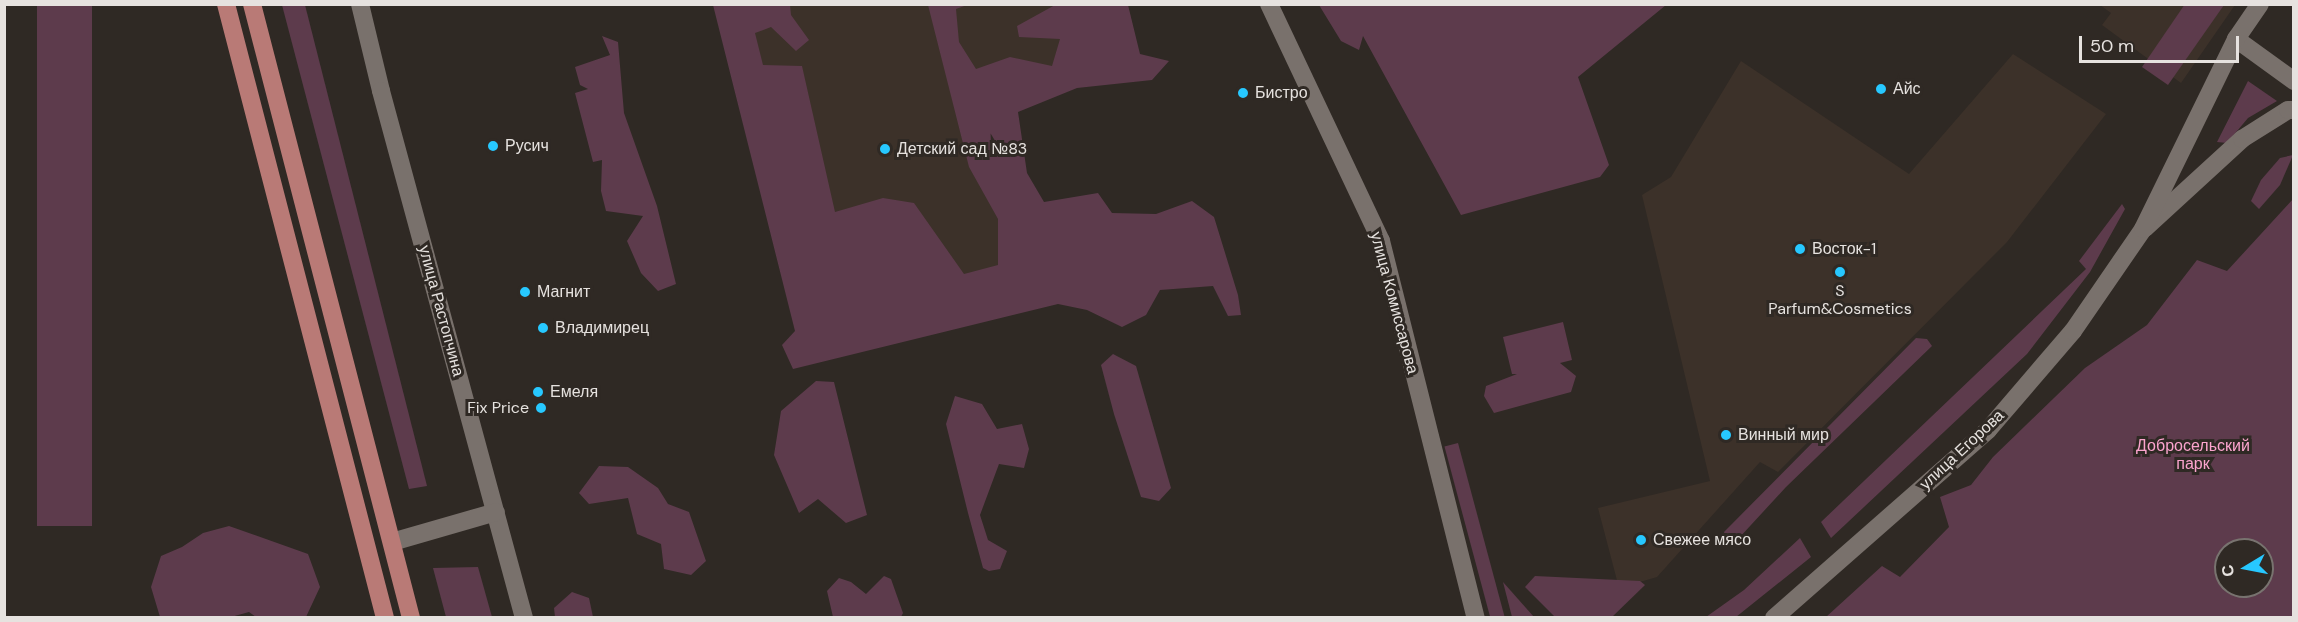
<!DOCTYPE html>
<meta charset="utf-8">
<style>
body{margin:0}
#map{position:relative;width:2298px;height:622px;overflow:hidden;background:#2f2924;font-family:"DM Sans",sans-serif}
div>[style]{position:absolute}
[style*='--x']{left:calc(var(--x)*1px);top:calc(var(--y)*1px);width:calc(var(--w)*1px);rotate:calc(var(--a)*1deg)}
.built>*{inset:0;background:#3c3129}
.green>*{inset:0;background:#5d3b4c;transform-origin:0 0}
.minor>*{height:18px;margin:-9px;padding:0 9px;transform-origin:9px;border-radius:9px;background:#79716c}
.tertiary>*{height:18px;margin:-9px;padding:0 9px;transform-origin:9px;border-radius:9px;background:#79716c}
.secondary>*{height:18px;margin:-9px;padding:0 9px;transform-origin:9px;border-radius:9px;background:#79716c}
.trunk>*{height:18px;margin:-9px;padding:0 9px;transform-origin:9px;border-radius:9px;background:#b97a76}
.dots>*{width:16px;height:16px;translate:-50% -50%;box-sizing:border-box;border:3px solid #2f2924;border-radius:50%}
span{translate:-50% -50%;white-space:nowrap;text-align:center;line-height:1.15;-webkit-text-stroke:6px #2f2924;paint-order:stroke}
.poi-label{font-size:16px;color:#e6e2df}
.left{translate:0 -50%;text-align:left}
.right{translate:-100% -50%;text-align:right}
.street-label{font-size:16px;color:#e6e2df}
.park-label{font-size:16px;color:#fca4ce}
.frame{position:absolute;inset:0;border:6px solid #e6e2df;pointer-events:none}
.north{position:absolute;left:2214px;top:538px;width:60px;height:60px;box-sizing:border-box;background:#2f2924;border:2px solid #78736f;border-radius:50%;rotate:260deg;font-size:16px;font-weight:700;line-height:24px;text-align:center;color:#e6e2df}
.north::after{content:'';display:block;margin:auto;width:21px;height:27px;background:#27c8ff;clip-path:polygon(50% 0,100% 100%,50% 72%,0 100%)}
.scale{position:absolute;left:2079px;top:36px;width:160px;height:27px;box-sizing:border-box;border:3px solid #e6e2df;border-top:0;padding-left:8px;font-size:18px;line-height:21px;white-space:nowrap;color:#e6e2df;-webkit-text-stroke:4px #2f2924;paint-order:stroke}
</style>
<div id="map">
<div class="built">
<i style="clip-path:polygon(728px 5px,1128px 5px,1141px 62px,993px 104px,1037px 284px,815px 342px)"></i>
<i style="clip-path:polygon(2100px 5px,2235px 5px,2181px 83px,2102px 25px,2111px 13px)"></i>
<i style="clip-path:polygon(2013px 54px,2106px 114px,2007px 242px,1778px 472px,1760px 462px,1657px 577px,1619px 588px,1598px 508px,1710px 481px,1642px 195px,1671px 177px,1741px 61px,1909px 174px)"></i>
</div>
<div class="green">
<i style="clip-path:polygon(2185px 4px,2224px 5px,2168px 85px,2142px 67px)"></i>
<i style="left:37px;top:5px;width:55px;height:521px"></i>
<i style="clip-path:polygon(282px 5px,305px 5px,427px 486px,409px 489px)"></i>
<i style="clip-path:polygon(713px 5px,790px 5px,791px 15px,809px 40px,796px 51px,771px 27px,755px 33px,763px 65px,802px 66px,835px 212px,883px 198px,914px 203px,964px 274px,998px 265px,998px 219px,969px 167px,928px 5px,967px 5px,956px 9px,959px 42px,976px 69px,1010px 57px,1052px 66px,1060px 39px,1019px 37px,1017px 26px,1055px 5px,1128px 5px,1140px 54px,1169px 61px,1152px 80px,1077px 88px,1018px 112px,1027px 173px,1044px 202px,1098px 193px,1112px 213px,1156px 214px,1192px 201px,1214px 217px,1238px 295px,1241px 315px,1228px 316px,1213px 286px,1160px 290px,1146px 315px,1122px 327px,1087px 310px,1058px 304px,793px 369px,782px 345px,795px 331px)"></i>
<i style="clip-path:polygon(1319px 5px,1666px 5px,1578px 77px,1609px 165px,1600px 177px,1461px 215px,1363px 36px,1359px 50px,1341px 41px)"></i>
<i style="clip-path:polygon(602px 36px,618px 42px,624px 113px,657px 206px,676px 284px,658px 291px,641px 273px,627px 241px,643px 216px,606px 211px,601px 191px,602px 160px,593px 162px,575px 93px,588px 89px,580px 85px,575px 67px,610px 55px)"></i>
<i style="clip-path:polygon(2248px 81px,2277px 101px,2248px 118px,2227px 143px,2217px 142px)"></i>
<i style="clip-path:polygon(2293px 155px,2280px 185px,2259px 209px,2251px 201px,2261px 180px,2280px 158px)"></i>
<i style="clip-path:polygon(evenodd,2293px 199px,2293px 617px,1826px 617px,1882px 566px,1900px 577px,1949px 527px,1940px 497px,1971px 485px,1993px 457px,2085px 368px,2147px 325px,2197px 260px,2227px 271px,2293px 199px,2226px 550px,2262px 550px,2262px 586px,2226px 586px,2226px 550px)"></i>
<i style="clip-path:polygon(2122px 204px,2125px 209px,2090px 272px,2027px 354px,1831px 538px,1821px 522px,2086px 269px,2079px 261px)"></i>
<i style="clip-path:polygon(1563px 322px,1572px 360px,1560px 363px,1576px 376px,1571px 392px,1494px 413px,1484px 396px,1486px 386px,1517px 374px,1512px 374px,1503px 337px)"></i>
<i style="clip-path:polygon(1916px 338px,1927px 339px,1932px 346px,1786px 487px,1739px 538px,1727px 540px,1724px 532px)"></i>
<i style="clip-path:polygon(1113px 354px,1136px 366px,1171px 488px,1159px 501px,1141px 497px,1114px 414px,1101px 365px)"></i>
<i style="clip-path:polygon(816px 381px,834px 382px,867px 515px,846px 523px,818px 499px,799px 513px,774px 455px,781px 411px)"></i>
<i style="clip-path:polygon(955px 396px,982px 404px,997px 429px,1022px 424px,1029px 449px,1024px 468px,999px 464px,980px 515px,988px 540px,1007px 551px,1000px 569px,989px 571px,983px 568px,968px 513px,946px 424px)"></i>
<i style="left:1458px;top:443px;width:180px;height:14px;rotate:75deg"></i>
<i style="clip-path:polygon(599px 466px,628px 467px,658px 488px,668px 504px,689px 512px,706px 561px,691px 575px,664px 569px,661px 544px,637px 534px,628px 498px,589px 504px,579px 493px)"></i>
<i style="clip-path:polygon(229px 526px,308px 554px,320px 587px,306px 617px,256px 617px,249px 612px,231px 617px,160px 617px,151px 587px,161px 556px,182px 547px,203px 533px)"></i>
<i style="clip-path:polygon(1800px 538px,1811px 557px,1736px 617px,1706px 617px,1744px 590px)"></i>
<i style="clip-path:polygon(478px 567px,492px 617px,446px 617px,433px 568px)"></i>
<i style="clip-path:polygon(884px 576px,891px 579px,903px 613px,901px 617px,833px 617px,827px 591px,839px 578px,851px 582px,866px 594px)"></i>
<i style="clip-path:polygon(1535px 576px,1640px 581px,1645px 585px,1612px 617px,1555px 617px,1525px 587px)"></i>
<i style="clip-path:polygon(1503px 582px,1534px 617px,1512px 617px)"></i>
<i style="clip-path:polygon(572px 592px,589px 598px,593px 617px,555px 617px,554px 608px)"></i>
</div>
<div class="minor">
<i style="--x:360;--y:4;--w:89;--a:76.4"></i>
<i style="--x:381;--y:91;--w:546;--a:74.82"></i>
<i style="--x:1269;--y:4;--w:262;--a:64.7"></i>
<i style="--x:1381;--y:241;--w:389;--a:75.9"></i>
<i style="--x:392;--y:542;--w:108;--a:-16.1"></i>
</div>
<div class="tertiary">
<i style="--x:2236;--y:39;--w:72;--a:35.9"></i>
<i style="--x:2145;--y:228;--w:132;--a:-42.5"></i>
<i style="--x:2242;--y:139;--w:54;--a:-32.2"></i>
<i style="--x:2288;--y:110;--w:6;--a:0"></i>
</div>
<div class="secondary">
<i style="--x:1774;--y:618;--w:285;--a:-41.3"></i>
<i style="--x:1988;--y:430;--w:130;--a:-49.4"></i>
<i style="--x:2073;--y:331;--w:124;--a:-55.5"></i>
<i style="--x:2143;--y:229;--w:212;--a:-63.9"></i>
<i style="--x:2236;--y:39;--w:42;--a:-55.6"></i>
</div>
<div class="trunk">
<i style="--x:226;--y:4;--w:634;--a:75.48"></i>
<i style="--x:252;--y:4;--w:634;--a:75.48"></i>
</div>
<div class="dots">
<i style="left:1881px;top:89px;background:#27c8ff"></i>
<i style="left:1243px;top:93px;background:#27c8ff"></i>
<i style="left:493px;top:146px;background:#27c8ff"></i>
<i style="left:885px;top:149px;background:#27c8ff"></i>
<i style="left:1800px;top:249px;background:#27c8ff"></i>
<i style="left:1840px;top:272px;background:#27c8ff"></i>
<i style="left:525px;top:292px;background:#27c8ff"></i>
<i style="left:543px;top:328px;background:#27c8ff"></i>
<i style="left:538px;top:392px;background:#27c8ff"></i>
<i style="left:541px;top:408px;background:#27c8ff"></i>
<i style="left:1726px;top:435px;background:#27c8ff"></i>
<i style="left:1641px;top:540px;background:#27c8ff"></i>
</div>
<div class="poi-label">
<span class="left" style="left:1893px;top:89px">Айс</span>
<span class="left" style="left:1255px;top:93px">Бистро</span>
<span class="left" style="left:505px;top:146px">Русич</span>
<span class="left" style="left:897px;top:149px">Детский сад №83</span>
<span class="left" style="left:1812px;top:249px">Восток-1</span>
<span style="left:1840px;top:300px">S<br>Parfum&amp;Cosmetics</span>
<span class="left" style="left:537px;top:292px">Магнит</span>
<span class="left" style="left:555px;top:328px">Владимирец</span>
<span class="left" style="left:550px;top:392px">Емеля</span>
<span class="right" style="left:529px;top:408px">Fix Price</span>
<span class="left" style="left:1738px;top:435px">Винный мир</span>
<span class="left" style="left:1653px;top:540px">Свежее мясо</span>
</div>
<div class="street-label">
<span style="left:1394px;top:303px;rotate:75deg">улица Комиссарова</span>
<span style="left:441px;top:311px;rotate:75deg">улица Растопчина</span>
<span style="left:1962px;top:450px;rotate:-43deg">улица Егорова</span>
</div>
<div class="park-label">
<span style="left:2193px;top:455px">Добросельский<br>парк</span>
</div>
<div class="frame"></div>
<div class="north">С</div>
<div class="scale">50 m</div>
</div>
